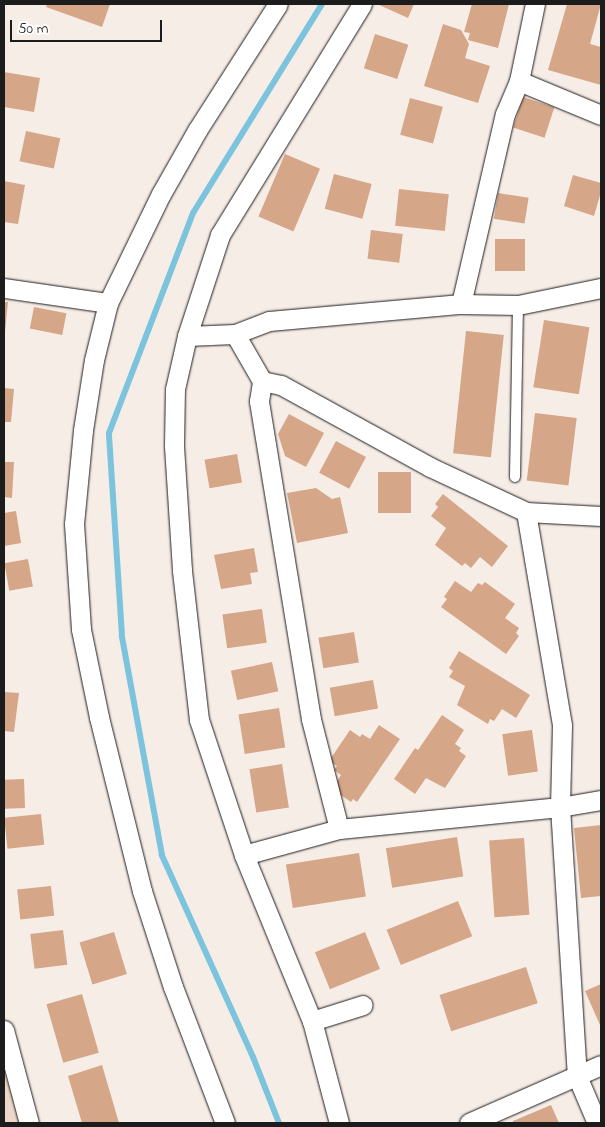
<!DOCTYPE html>
<style>
body{margin:0}
#map{position:relative;width:605px;height:1127px;overflow:hidden;background:#f7ede7;font-family:"Indie Flower",sans-serif}
div>[style]{position:absolute}
[style*='--x']{left:calc(var(--x)*1px);top:calc(var(--y)*1px);width:calc(var(--w)*1px);rotate:calc(var(--a)*1deg)}
.built>*{inset:0;background:#edd8ca}
.stream>*{height:6px;margin:-3px;padding:0 3px;transform-origin:3px;border-radius:3px;background:#7cc4dd}
.building>*{inset:0;background:#d5a688;transform-origin:0 0}
.roads{filter:drop-shadow(0 0 1px #1c1c1c) drop-shadow(0 0 1px #1c1c1c)}
.lane>*{height:10px;margin:-5px;padding:0 5px;transform-origin:5px;border-radius:5px;background:#fff}
.street>*{height:19px;margin:-9.5px;padding:0 9.5px;transform-origin:9.5px;border-radius:9.5px;background:#fff}
span{translate:-50% -50%;white-space:nowrap;text-align:center;line-height:1.15;-webkit-text-stroke:4px #fff;paint-order:stroke}
.frame{position:absolute;inset:0;border:5px solid #1c1c1c;pointer-events:none}
.scale{position:absolute;left:10px;top:20px;width:152px;height:22px;box-sizing:border-box;border:2px solid #1c1c1c;border-top:0;padding-left:6px;font-size:15px;line-height:18px;white-space:nowrap;color:#1c1c1c;-webkit-text-stroke:4px #fff;paint-order:stroke}
</style>
<div id="map">
<div class="built">
<i style="clip-path:polygon(4px 1030px,25px 1123px,4px 1123px)"></i>
</div>
<div class="stream">
<i style="--x:279;--y:1123;--w:71;--a:-111.5"></i>
<i style="--x:253;--y:1057;--w:222;--a:-114.3"></i>
<i style="--x:162;--y:855;--w:223;--a:-100.4"></i>
<i style="--x:122;--y:636;--w:203;--a:-93.7"></i>
<i style="--x:109;--y:433;--w:235;--a:-69.1"></i>
<i style="--x:193;--y:213;--w:246;--a:-58.3"></i>
</div>
<div class="building">
<i style="clip-path:polygon(47px 4px,110px 4px,102px 27px,46px 7px)"></i>
<i style="clip-path:polygon(377px 4px,414px 4px,408px 18px)"></i>
<i style="clip-path:polygon(472px 4px,509px 4px,498px 48px,468px 40px,470px 33px,464px 32px)"></i>
<i style="clip-path:polygon(567px 4px,601px 4px,590px 44px,601px 47px,601px 85px,548px 70px)"></i>
<i style="clip-path:polygon(443px 24px,461px 30px,469px 44px,465px 58px,490px 66px,478px 103px,424px 86px)"></i>
<i style="left:375px;top:34px;width:35px;height:36px;rotate:18deg"></i>
<i style="clip-path:polygon(4px 72px,40px 78px,34px 112px,4px 107px)"></i>
<i style="left:523px;top:97px;width:33px;height:32px;rotate:18deg"></i>
<i style="left:410px;top:98px;width:34px;height:38px;rotate:15deg"></i>
<i style="left:26px;top:131px;width:35px;height:31px;rotate:12deg"></i>
<i style="left:285px;top:154px;width:38px;height:68px;rotate:23deg"></i>
<i style="left:334px;top:174px;width:39px;height:36px;rotate:15deg"></i>
<i style="clip-path:polygon(573px 175px,601px 183px,601px 192px,594px 216px,564px 206px)"></i>
<i style="clip-path:polygon(4px 181px,25px 185px,18px 224px,4px 222px)"></i>
<i style="left:399px;top:189px;width:50px;height:37px;rotate:6deg"></i>
<i style="left:498px;top:193px;width:31px;height:26px;rotate:9deg"></i>
<i style="left:371px;top:230px;width:32px;height:29px;rotate:7deg"></i>
<i style="left:495px;top:239px;width:30px;height:32px"></i>
<i style="clip-path:polygon(4px 302px,8px 302px,5px 332px,4px 332px)"></i>
<i style="left:34px;top:307px;width:33px;height:22px;rotate:11deg"></i>
<i style="left:544px;top:320px;width:46px;height:68px;rotate:9deg"></i>
<i style="left:466px;top:331px;width:38px;height:123px;rotate:6deg"></i>
<i style="clip-path:polygon(4px 388px,14px 389px,11px 422px,4px 422px)"></i>
<i style="left:535px;top:413px;width:42px;height:68px;rotate:7deg"></i>
<i style="clip-path:polygon(289px 414px,324px 433px,306px 467px,285px 456px,278px 434px)"></i>
<i style="left:336px;top:441px;width:34px;height:36px;rotate:28deg"></i>
<i style="left:237px;top:454px;width:29px;height:33px;rotate:80deg"></i>
<i style="clip-path:polygon(4px 462px,14px 462px,12px 498px,4px 497px)"></i>
<i style="left:378px;top:472px;width:33px;height:41px"></i>
<i style="clip-path:polygon(316px 488px,332px 499px,340px 497px,348px 533px,297px 543px,287px 493px)"></i>
<i style="clip-path:polygon(443px 494px,508px 546px,492px 567px,480px 557px,471px 568px,465px 563px,462px 566px,435px 545px,446px 528px,431px 516px,438px 507px,435px 504px)"></i>
<i style="clip-path:polygon(16px 511px,21px 543px,4px 546px,4px 513px)"></i>
<i style="clip-path:polygon(254px 548px,258px 572px,250px 573px,252px 584px,221px 589px,214px 555px)"></i>
<i style="left:28px;top:559px;width:28px;height:24px;rotate:80deg"></i>
<i style="clip-path:polygon(455px 581px,471px 592px,478px 583px,482px 585px,485px 582px,515px 604px,505px 618px,519px 628px,516px 633px,519px 636px,506px 654px,441px 607px,447px 599px,444px 597px)"></i>
<i style="left:262px;top:609px;width:34px;height:40px;rotate:82deg"></i>
<i style="left:354px;top:632px;width:31px;height:36px;rotate:81deg"></i>
<i style="clip-path:polygon(459px 651px,530px 695px,516px 718px,502px 709px,494px 721px,490px 719px,488px 724px,457px 705px,465px 686px,449px 677px,453px 671px,449px 668px)"></i>
<i style="left:272px;top:662px;width:30px;height:42px;rotate:78deg"></i>
<i style="left:373px;top:680px;width:29px;height:44px;rotate:80deg"></i>
<i style="clip-path:polygon(4px 692px,19px 693px,14px 732px,4px 731px)"></i>
<i style="left:279px;top:708px;width:40px;height:41px;rotate:81deg"></i>
<i style="clip-path:polygon(442px 715px,464px 730px,455px 744px,461px 748px,459px 751px,466px 756px,445px 788px,426px 778px,415px 794px,394px 779px,415px 748px,418px 750px)"></i>
<i style="clip-path:polygon(379px 725px,400px 739px,357px 802px,353px 799px,351px 802px,332px 789px,341px 775px,334px 770px,337px 766px,329px 761px,350px 730px,360px 737px,362px 734px,370px 739px)"></i>
<i style="left:532px;top:730px;width:42px;height:30px;rotate:82deg"></i>
<i style="left:282px;top:764px;width:44px;height:33px;rotate:81deg"></i>
<i style="left:24px;top:779px;width:29px;height:20px;rotate:88deg"></i>
<i style="left:41px;top:814px;width:31px;height:37px;rotate:84deg"></i>
<i style="clip-path:polygon(601px 825px,601px 896px,581px 898px,574px 828px)"></i>
<i style="left:457px;top:837px;width:40px;height:72px;rotate:81deg"></i>
<i style="left:524px;top:838px;width:77px;height:35px;rotate:86deg"></i>
<i style="left:359px;top:853px;width:44px;height:74px;rotate:81deg"></i>
<i style="left:51px;top:886px;width:30px;height:34px;rotate:84deg"></i>
<i style="left:458px;top:901px;width:38px;height:77px;rotate:68deg"></i>
<i style="left:63px;top:930px;width:35px;height:33px;rotate:83deg"></i>
<i style="left:114px;top:932px;width:44px;height:36px;rotate:73deg"></i>
<i style="left:365px;top:932px;width:40px;height:54px;rotate:68deg"></i>
<i style="left:526px;top:967px;width:38px;height:91px;rotate:72deg"></i>
<i style="clip-path:polygon(601px 984px,601px 1025px,600px 1025px,585px 991px)"></i>
<i style="left:82px;top:994px;width:61px;height:37px;rotate:74deg"></i>
<i style="clip-path:polygon(102px 1065px,119px 1123px,82px 1123px,68px 1076px)"></i>
<i style="clip-path:polygon(551px 1105px,559px 1123px,513px 1123px,513px 1121px)"></i>
</div>
<div class="roads">
<div class="lane">
<i style="--x:515;--y:477;--w:172;--a:-89"></i>
</div>
<div class="street">
<i style="--x:519;--y:81;--w:89;--a:22.5"></i>
<i style="--x:4;--y:288;--w:105;--a:8.2"></i>
<i style="--x:461;--y:304;--w:195;--a:-77"></i>
<i style="--x:505;--y:114;--w:36;--a:-67"></i>
<i style="--x:519;--y:81;--w:79;--a:-78.3"></i>
<i style="--x:235;--y:334;--w:54;--a:60.1"></i>
<i style="--x:187;--y:336;--w:48;--a:-2.4"></i>
<i style="--x:235;--y:334;--w:36;--a:-21"></i>
<i style="--x:269;--y:321;--w:193;--a:-5.1"></i>
<i style="--x:461;--y:304;--w:57;--a:1"></i>
<i style="--x:518;--y:305;--w:85;--a:-11.6"></i>
<i style="--x:526;--y:512;--w:216;--a:80.4"></i>
<i style="--x:562;--y:725;--w:82;--a:91.4"></i>
<i style="--x:560;--y:807;--w:270;--a:86.4"></i>
<i style="--x:577;--y:1076;--w:51;--a:66.9"></i>
<i style="--x:339;--y:829;--w:114;--a:-104.3"></i>
<i style="--x:311;--y:719;--w:322;--a:-99.3"></i>
<i style="--x:259;--y:401;--w:20;--a:-81"></i>
<i style="--x:262;--y:381;--w:19;--a:12"></i>
<i style="--x:281;--y:385;--w:170;--a:28.8"></i>
<i style="--x:430;--y:467;--w:106;--a:25.1"></i>
<i style="--x:526;--y:512;--w:75;--a:3.1"></i>
<i style="--x:244;--y:855;--w:98;--a:-15.3"></i>
<i style="--x:339;--y:829;--w:222;--a:-5.7"></i>
<i style="--x:560;--y:807;--w:42;--a:-9.7"></i>
<i style="--x:312;--y:1021;--w:53;--a:-17.4"></i>
<i style="--x:4;--y:1030;--w:96;--a:75"></i>
<i style="--x:225;--y:1123;--w:146;--a:-110.9"></i>
<i style="--x:173;--y:987;--w:101;--a:-107.9"></i>
<i style="--x:142;--y:891;--w:179;--a:-103.9"></i>
<i style="--x:99;--y:717;--w:90;--a:-101.6"></i>
<i style="--x:81;--y:629;--w:105;--a:-93.8"></i>
<i style="--x:74;--y:524;--w:94;--a:-84.5"></i>
<i style="--x:83;--y:430;--w:71;--a:-81.1"></i>
<i style="--x:94;--y:360;--w:59;--a:-76.2"></i>
<i style="--x:108;--y:303;--w:121;--a:-64.1"></i>
<i style="--x:161;--y:194;--w:75;--a:-60.4"></i>
<i style="--x:198;--y:129;--w:148;--a:-57.4"></i>
<i style="--x:339;--y:1123;--w:106;--a:-104.8"></i>
<i style="--x:312;--y:1021;--w:179;--a:-112.3"></i>
<i style="--x:244;--y:855;--w:142;--a:-108.4"></i>
<i style="--x:199;--y:720;--w:151;--a:-96.5"></i>
<i style="--x:182;--y:570;--w:125;--a:-93.7"></i>
<i style="--x:174;--y:445;--w:56;--a:-89"></i>
<i style="--x:175;--y:389;--w:54;--a:-77.2"></i>
<i style="--x:187;--y:336;--w:106;--a:-71.9"></i>
<i style="--x:220;--y:235;--w:271;--a:-58.4"></i>
<i style="--x:469;--y:1123;--w:144;--a:-23.7"></i>
</div>
</div>
<div class="frame"></div>
<div class="scale">50 m</div>
</div>
